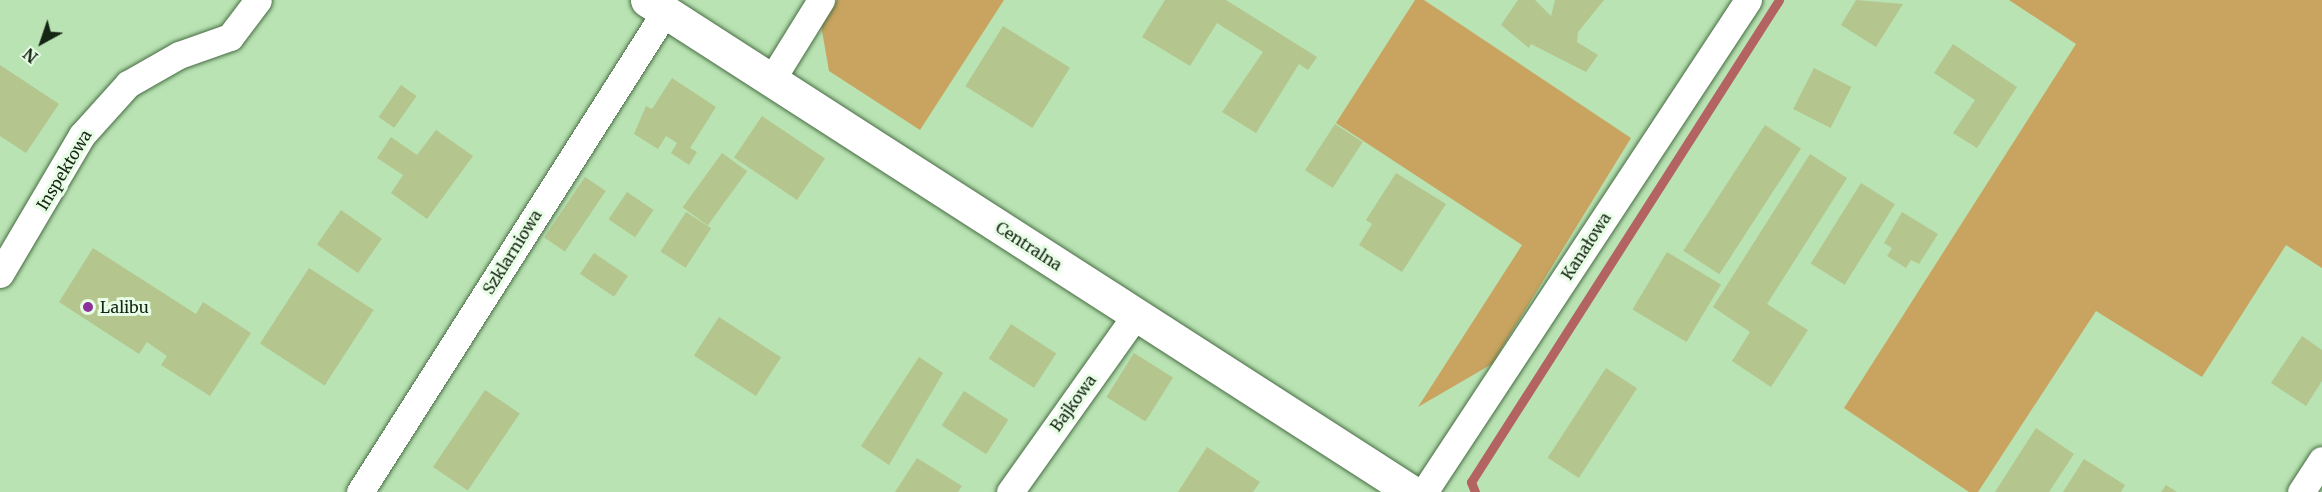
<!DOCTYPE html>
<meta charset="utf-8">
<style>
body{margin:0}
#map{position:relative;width:2322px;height:492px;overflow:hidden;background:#b9e3b3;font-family:Merriweather,serif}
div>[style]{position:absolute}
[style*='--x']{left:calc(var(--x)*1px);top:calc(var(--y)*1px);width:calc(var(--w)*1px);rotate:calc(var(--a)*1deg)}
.green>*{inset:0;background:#c9a460}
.stream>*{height:9px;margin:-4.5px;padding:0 4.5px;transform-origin:4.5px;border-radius:4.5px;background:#b36362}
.building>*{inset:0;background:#b5c58e;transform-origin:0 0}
.roads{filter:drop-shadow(0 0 2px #476c43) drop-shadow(0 0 2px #476c43)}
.street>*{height:27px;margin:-13.5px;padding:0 13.5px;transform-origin:13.5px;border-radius:13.5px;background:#fff}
.secondary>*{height:33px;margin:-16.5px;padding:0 16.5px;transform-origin:16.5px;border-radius:16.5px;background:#fff}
.dots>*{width:16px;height:16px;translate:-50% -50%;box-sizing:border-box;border:3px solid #e8fde5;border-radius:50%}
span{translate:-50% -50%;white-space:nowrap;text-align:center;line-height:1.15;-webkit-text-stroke:6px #e8fde5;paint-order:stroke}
.street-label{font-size:16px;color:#152513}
.poi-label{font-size:16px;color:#152513}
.left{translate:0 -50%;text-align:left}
.north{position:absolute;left:12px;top:12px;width:60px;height:60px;-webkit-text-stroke:4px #e8fde5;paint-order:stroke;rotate:220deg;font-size:16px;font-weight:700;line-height:24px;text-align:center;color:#152513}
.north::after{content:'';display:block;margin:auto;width:21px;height:27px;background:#152513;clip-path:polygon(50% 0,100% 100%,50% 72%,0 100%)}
</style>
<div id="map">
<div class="green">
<i style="clip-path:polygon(837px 0,1004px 0,920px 130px,829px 71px,821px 25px)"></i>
<i style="clip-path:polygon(1415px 0,1424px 0,1631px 138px,1492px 364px,1418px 407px,1522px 245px,1336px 123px)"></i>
<i style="clip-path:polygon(2009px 0,2322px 0,2322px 268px,2286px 245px,2202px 377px,2096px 311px,1978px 492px,1969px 492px,1844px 408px,2076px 44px)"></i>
</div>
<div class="stream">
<i style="--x:1475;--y:492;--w:11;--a:-112"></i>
<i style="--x:1471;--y:482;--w:572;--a:-57.42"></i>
</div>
<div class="building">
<i style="clip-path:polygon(1165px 0,1226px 0,1317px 57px,1308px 70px,1299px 64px,1256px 133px,1222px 112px,1263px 52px,1217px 23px,1190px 66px,1142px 37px)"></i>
<i style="clip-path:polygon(1518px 0,1535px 0,1551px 16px,1555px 0,1604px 0,1578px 32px,1577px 42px,1598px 55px,1586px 72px,1531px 44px,1529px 48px,1501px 25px)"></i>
<i style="clip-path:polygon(1856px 0,1903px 4px,1876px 47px,1841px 25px)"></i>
<i style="left:1003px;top:26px;width:79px;height:71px;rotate:32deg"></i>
<i style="clip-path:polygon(1953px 44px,2017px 87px,1977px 148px,1953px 133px,1975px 100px,1934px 73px)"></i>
<i style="clip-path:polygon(0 65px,59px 104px,26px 153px,0 136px)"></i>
<i style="left:1814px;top:68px;width:42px;height:46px;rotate:27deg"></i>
<i style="clip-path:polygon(672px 78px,716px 107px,690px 148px,697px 152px,689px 165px,671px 153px,677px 143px,666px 136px,658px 149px,634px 134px,646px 106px,652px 109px)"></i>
<i style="left:401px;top:85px;width:19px;height:39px;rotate:35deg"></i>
<i style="left:762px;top:116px;width:76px;height:50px;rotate:34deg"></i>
<i style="left:1335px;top:124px;width:33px;height:55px;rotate:33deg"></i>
<i style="left:1765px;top:125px;width:43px;height:150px;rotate:33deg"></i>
<i style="clip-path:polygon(436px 130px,473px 156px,427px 219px,391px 193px,403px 175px,377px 158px,391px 137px,417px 155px)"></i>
<i style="left:722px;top:153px;width:31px;height:67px;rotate:36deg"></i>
<i style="clip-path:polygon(1810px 154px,1847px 178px,1767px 304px,1808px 330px,1771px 387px,1732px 361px,1750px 332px,1713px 307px)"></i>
<i style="clip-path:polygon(1396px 173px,1446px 204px,1402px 272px,1359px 245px,1372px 224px,1366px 220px)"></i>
<i style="left:585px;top:177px;width:25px;height:73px;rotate:34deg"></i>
<i style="left:1861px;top:183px;width:40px;height:95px;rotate:32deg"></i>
<i style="left:627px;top:192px;width:32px;height:33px;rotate:34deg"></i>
<i style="left:341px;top:210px;width:50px;height:42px;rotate:35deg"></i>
<i style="left:686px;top:212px;width:30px;height:47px;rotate:33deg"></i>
<i style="clip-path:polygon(1902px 212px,1938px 234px,1919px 264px,1911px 260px,1906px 268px,1887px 256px,1892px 248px,1884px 243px)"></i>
<i style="clip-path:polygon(93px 248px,196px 314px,203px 302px,251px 333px,210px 396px,161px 365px,167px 356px,147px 342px,139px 354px,59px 302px)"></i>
<i style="left:1667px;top:252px;width:63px;height:67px;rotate:31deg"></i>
<i style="left:594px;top:253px;width:41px;height:25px;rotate:34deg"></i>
<i style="left:309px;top:268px;width:77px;height:90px;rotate:33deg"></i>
<i style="left:719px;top:317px;width:74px;height:46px;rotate:33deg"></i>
<i style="left:1011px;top:324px;width:54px;height:41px;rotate:33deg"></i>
<i style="clip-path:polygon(2302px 336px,2322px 350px,2322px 381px,2306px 406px,2271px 383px)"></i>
<i style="left:1134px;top:353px;width:46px;height:52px;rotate:32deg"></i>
<i style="clip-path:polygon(919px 357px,943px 373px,889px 465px,861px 446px)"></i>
<i style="left:1606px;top:368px;width:37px;height:107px;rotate:33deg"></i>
<i style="left:485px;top:390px;width:42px;height:93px;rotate:34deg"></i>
<i style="left:964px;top:391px;width:53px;height:41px;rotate:33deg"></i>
<i style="clip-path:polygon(2036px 428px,2074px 454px,2049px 492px,1995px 492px)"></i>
<i style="clip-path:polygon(1207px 447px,1260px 482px,1253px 492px,1178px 492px)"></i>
<i style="clip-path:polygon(917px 458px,962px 486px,958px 492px,895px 492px)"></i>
<i style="clip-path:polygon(2084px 459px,2125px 485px,2121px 492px,2063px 492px)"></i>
<i style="clip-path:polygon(2166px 485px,2177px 492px,2161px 492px)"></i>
</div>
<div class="roads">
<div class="street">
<i style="--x:772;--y:79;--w:93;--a:-58.2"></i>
<i style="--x:0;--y:274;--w:161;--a:-59.5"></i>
<i style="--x:82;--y:135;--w:69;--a:-48"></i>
<i style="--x:128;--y:84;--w:59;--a:-29.6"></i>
<i style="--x:179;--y:55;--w:54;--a:-19.4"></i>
<i style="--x:230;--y:37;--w:46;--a:-52.9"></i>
<i style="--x:360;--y:492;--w:569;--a:-57.57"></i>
<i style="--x:1010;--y:492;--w:217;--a:-54.6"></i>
<i style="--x:1424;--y:492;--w:589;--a:-56.63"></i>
<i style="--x:2301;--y:492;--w:38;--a:-57"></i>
</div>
<div class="secondary">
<i style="--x:647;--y:0;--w:910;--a:32.75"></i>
</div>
</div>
<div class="dots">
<i style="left:88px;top:307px;background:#8d319c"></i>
</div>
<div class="street-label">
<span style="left:64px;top:170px;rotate:-59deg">Inspektowa</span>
<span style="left:1029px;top:246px;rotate:33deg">Centralna</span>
<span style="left:1586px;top:246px;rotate:-57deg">Kanałowa</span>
<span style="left:512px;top:252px;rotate:-58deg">Szklarniowa</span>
<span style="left:1073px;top:403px;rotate:-54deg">Bajkowa</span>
</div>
<div class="poi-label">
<span class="left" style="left:100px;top:307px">Lalibu</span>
</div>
<div class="north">N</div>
</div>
